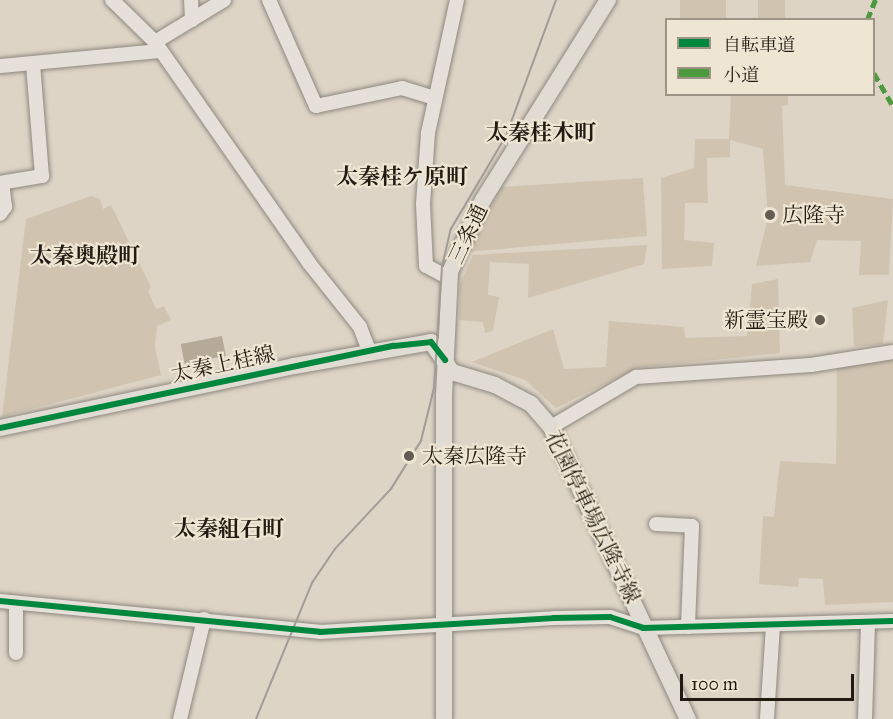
<!DOCTYPE html>
<meta charset="utf-8">
<style>
body{margin:0}
#map{position:relative;width:893px;height:719px;overflow:hidden;background:#ddd4c6;font-family:"IM FELL Great Primer","Noto Serif JP",serif}
div>[style]{position:absolute}
[style*='--x']{left:calc(var(--x)*1px);top:calc(var(--y)*1px);width:calc(var(--w)*1px);rotate:calc(var(--a)*1deg)}
.green>*{inset:0;background:#d0c4b1;transform-origin:0 0}
.water>*{inset:0;background:#b5a997;transform-origin:0 0}
.roads{filter:drop-shadow(0 0 2px #8e887e) drop-shadow(0 0 2px #8e887e)}
.minor>*{height:14px;margin:-7px;padding:0 7px;transform-origin:7px;border-radius:7px;background:#e5e0d9}
.major>*{height:16px;margin:-8px;padding:0 8px;transform-origin:8px;border-radius:8px;background:#e0dbd3}
.tram>*{height:1.5px;margin:-0.75px;padding:0 0.75px;transform-origin:0.75px;border-radius:0.75px;background:#a19c96}
.quiet>*{height:4.5px;margin-top:-2.25px;transform-origin:0;background:repeating-linear-gradient(90deg,#4d993d 0 9px,transparent 0 13.5px)}
.cycleway>*{height:6px;margin:-3px;padding:0 3px;transform-origin:3px;border-radius:3px;background:#00873e}
.dots>*{width:16px;height:16px;translate:-50% -50%;box-sizing:border-box;border:3px solid #efe5d3;border-radius:50%}
span{translate:-50% -50%;white-space:nowrap;text-align:center;line-height:1.15;-webkit-text-stroke:4.5px #efe5d3;paint-order:stroke}
.poi-label{font-size:21px;color:#231b13}
.left{translate:0 -50%;text-align:left}
.right{translate:-100% -50%;text-align:right}
.street-label{font-size:21px;color:#231b13}
.neighbourhood-label{font-size:22px;color:#231b13;font-weight:700}
.legend{position:absolute;left:665px;top:18px;width:210px;height:78px;box-sizing:border-box;background:#efe5d3;border:2px solid #9d9486;margin:0;padding:8px 10px;list-style:none;font-size:18px;color:#231b13}
.legend li{display:flex;align-items:center;gap:12px;height:30px}
.legend b{width:30px;border:2px solid #9d9486}
.scale{position:absolute;left:680px;top:674px;width:174px;height:27px;box-sizing:border-box;border:3px solid #231b13;border-top:0;padding-left:8px;font-size:18px;line-height:21px;white-space:nowrap;color:#231b13;-webkit-text-stroke:4px #efe5d3;paint-order:stroke}
</style>
<div id="map">
<div class="green">
<i style="left:680px;top:0;width:46px;height:19px"></i>
<i style="left:758px;top:0;width:27px;height:19px"></i>
<i style="clip-path:polygon(731px 95px,788px 95px,788px 105px,782px 106px,785px 185px,893px 199px,889px 275px,859px 275px,861px 241px,817px 240px,810px 262px,756px 266px,768px 218px,763px 149px,730px 140px,730px 157px,707px 158px,708px 203px,685px 203px,684px 240px,714px 243px,712px 266px,662px 269px,661px 178px,694px 168px,695px 139px,729px 139px)"></i>
<i style="clip-path:polygon(643px 178px,647px 236px,467px 252px,502px 187px)"></i>
<i style="clip-path:polygon(91px 196px,100px 199px,103px 209px,111px 205px,151px 287px,148px 291px,156px 309px,164px 306px,171px 320px,157px 326px,155px 347px,161px 375px,2px 417px,26px 219px)"></i>
<i style="clip-path:polygon(647px 245px,644px 264px,528px 298px,529px 264px,490px 262px,488px 295px,499px 297px,493px 331px,485px 333px,483px 322px,459px 320px,460px 284px,473px 255px)"></i>
<i style="clip-path:polygon(778px 279px,780px 353px,637px 368px,556px 408px,525px 380px,472px 362px,553px 329px,564px 369px,606px 367px,609px 321px,684px 327px,685px 338px,747px 336px,752px 284px)"></i>
<i style="clip-path:polygon(888px 300px,883px 344px,854px 347px,852px 308px)"></i>
<i style="clip-path:polygon(893px 355px,893px 602px,825px 605px,823px 579px,799px 578px,798px 587px,759px 584px,763px 516px,774px 517px,780px 461px,836px 464px,837px 366px)"></i>
</div>
<div class="water">
<i style="left:222px;top:336px;width:20px;height:42px;rotate:79deg"></i>
</div>
<div class="roads">
<div class="minor">
<i style="--x:112;--y:0;--w:60;--a:44.3"></i>
<i style="--x:155;--y:42;--w:269;--a:55.1"></i>
<i style="--x:309;--y:263;--w:82;--a:51.4"></i>
<i style="--x:360;--y:327;--w:26;--a:69"></i>
<i style="--x:191;--y:0;--w:20;--a:87"></i>
<i style="--x:269;--y:0;--w:116;--a:66.1"></i>
<i style="--x:316;--y:106;--w:88;--a:-11.8"></i>
<i style="--x:402;--y:88;--w:34;--a:17"></i>
<i style="--x:155;--y:42;--w:81;--a:-31.3"></i>
<i style="--x:0;--y:66;--w:161;--a:-5.4"></i>
<i style="--x:0;--y:183;--w:43;--a:-9.5"></i>
<i style="--x:42;--y:176;--w:113;--a:-94.6"></i>
<i style="--x:0;--y:214;--w:9;--a:-54"></i>
<i style="--x:5;--y:207;--w:23;--a:-97"></i>
<i style="--x:449;--y:278;--w:26;--a:-152"></i>
<i style="--x:426;--y:266;--w:62;--a:-92.8"></i>
<i style="--x:423;--y:204;--w:71;--a:-86"></i>
<i style="--x:428;--y:133;--w:136;--a:-77.7"></i>
<i style="--x:551;--y:427;--w:99;--a:-30.5"></i>
<i style="--x:636;--y:377;--w:175;--a:-3.9"></i>
<i style="--x:811;--y:365;--w:83;--a:-9"></i>
<i style="--x:656;--y:524;--w:36;--a:3"></i>
<i style="--x:692;--y:526;--w:101;--a:92.3"></i>
<i style="--x:0;--y:601;--w:321;--a:5.5"></i>
<i style="--x:320;--y:632;--w:234;--a:-3.4"></i>
<i style="--x:554;--y:618;--w:56;--a:-1"></i>
<i style="--x:610;--y:617;--w:35;--a:18"></i>
<i style="--x:643;--y:628;--w:250;--a:-1.6"></i>
<i style="--x:16;--y:603;--w:50;--a:90"></i>
<i style="--x:767;--y:718;--w:93;--a:-86.3"></i>
<i style="--x:180;--y:719;--w:103;--a:-76.5"></i>
<i style="--x:865;--y:719;--w:97;--a:-88.2"></i>
</div>
<div class="major">
<i style="--x:0;--y:428;--w:300;--a:-11.9"></i>
<i style="--x:294;--y:366;--w:139;--a:-9.9"></i>
<i style="--x:431;--y:342;--w:37;--a:55"></i>
<i style="--x:452;--y:372;--w:45;--a:16.8"></i>
<i style="--x:495;--y:385;--w:41;--a:27.8"></i>
<i style="--x:531;--y:404;--w:30;--a:49"></i>
<i style="--x:551;--y:427;--w:323;--a:64.9"></i>
<i style="--x:444;--y:719;--w:323;--a:-90"></i>
<i style="--x:444;--y:396;--w:124;--a:-87.2"></i>
<i style="--x:450;--y:272;--w:79;--a:-65.4"></i>
<i style="--x:483;--y:200;--w:236;--a:-58"></i>
</div>
</div>
<div class="tram">
<i style="--x:256;--y:719;--w:147;--a:-67.6"></i>
<i style="--x:312;--y:583;--w:41;--a:-55.9"></i>
<i style="--x:335;--y:549;--w:82;--a:-47"></i>
<i style="--x:391;--y:489;--w:57;--a:-58"></i>
<i style="--x:421;--y:441;--w:55;--a:-76.2"></i>
<i style="--x:434;--y:388;--w:121;--a:-86.2"></i>
<i style="--x:442;--y:267;--w:39;--a:-77"></i>
<i style="--x:451;--y:229;--w:108;--a:-59.4"></i>
<i style="--x:506;--y:136;--w:145;--a:-69.8"></i>
</div>
<div class="quiet">
<i style="--x:867;--y:20;--w:22;--a:-68"></i>
<i style="--x:874;--y:73;--w:38;--a:60"></i>
</div>
<div class="cycleway">
<i style="--x:0;--y:428;--w:402;--a:-11.8"></i>
<i style="--x:394;--y:346;--w:37;--a:-6"></i>
<i style="--x:431;--y:342;--w:23;--a:52"></i>
<i style="--x:0;--y:601;--w:321;--a:5.5"></i>
<i style="--x:320;--y:632;--w:234;--a:-3.4"></i>
<i style="--x:554;--y:618;--w:56;--a:-1"></i>
<i style="--x:610;--y:617;--w:35;--a:18"></i>
<i style="--x:643;--y:628;--w:250;--a:-1.6"></i>
</div>
<div class="dots">
<i style="left:770px;top:215px;background:#645c52"></i>
<i style="left:820px;top:320px;background:#645c52"></i>
<i style="left:409px;top:456px;background:#645c52"></i>
</div>
<div class="poi-label">
<span class="left" style="left:782px;top:215px">広隆寺</span>
<span class="right" style="left:808px;top:320px">新霊宝殿</span>
<span class="left" style="left:422px;top:456px">太秦広隆寺</span>
</div>
<div class="street-label">
<span style="left:468px;top:234px;rotate:-65deg">三条通</span>
<span style="left:223px;top:364px;rotate:-12deg">太秦上桂線</span>
<span style="left:593px;top:517px;rotate:64deg">花園停車場広隆寺線</span>
</div>
<div class="neighbourhood-label">
<span style="left:541px;top:133px">太秦桂木町</span>
<span style="left:402px;top:177px">太秦桂ケ原町</span>
<span style="left:85px;top:256px">太秦奥殿町</span>
<span style="left:229px;top:529px">太秦組石町</span>
</div>
<ul class="legend">
<li><b style="height:8px;background:#00873e"></b>自転車道</li>
<li><b style="height:8px;background:#4d993d"></b>小道</li>
</ul>
<div class="scale">100 m</div>
</div>
